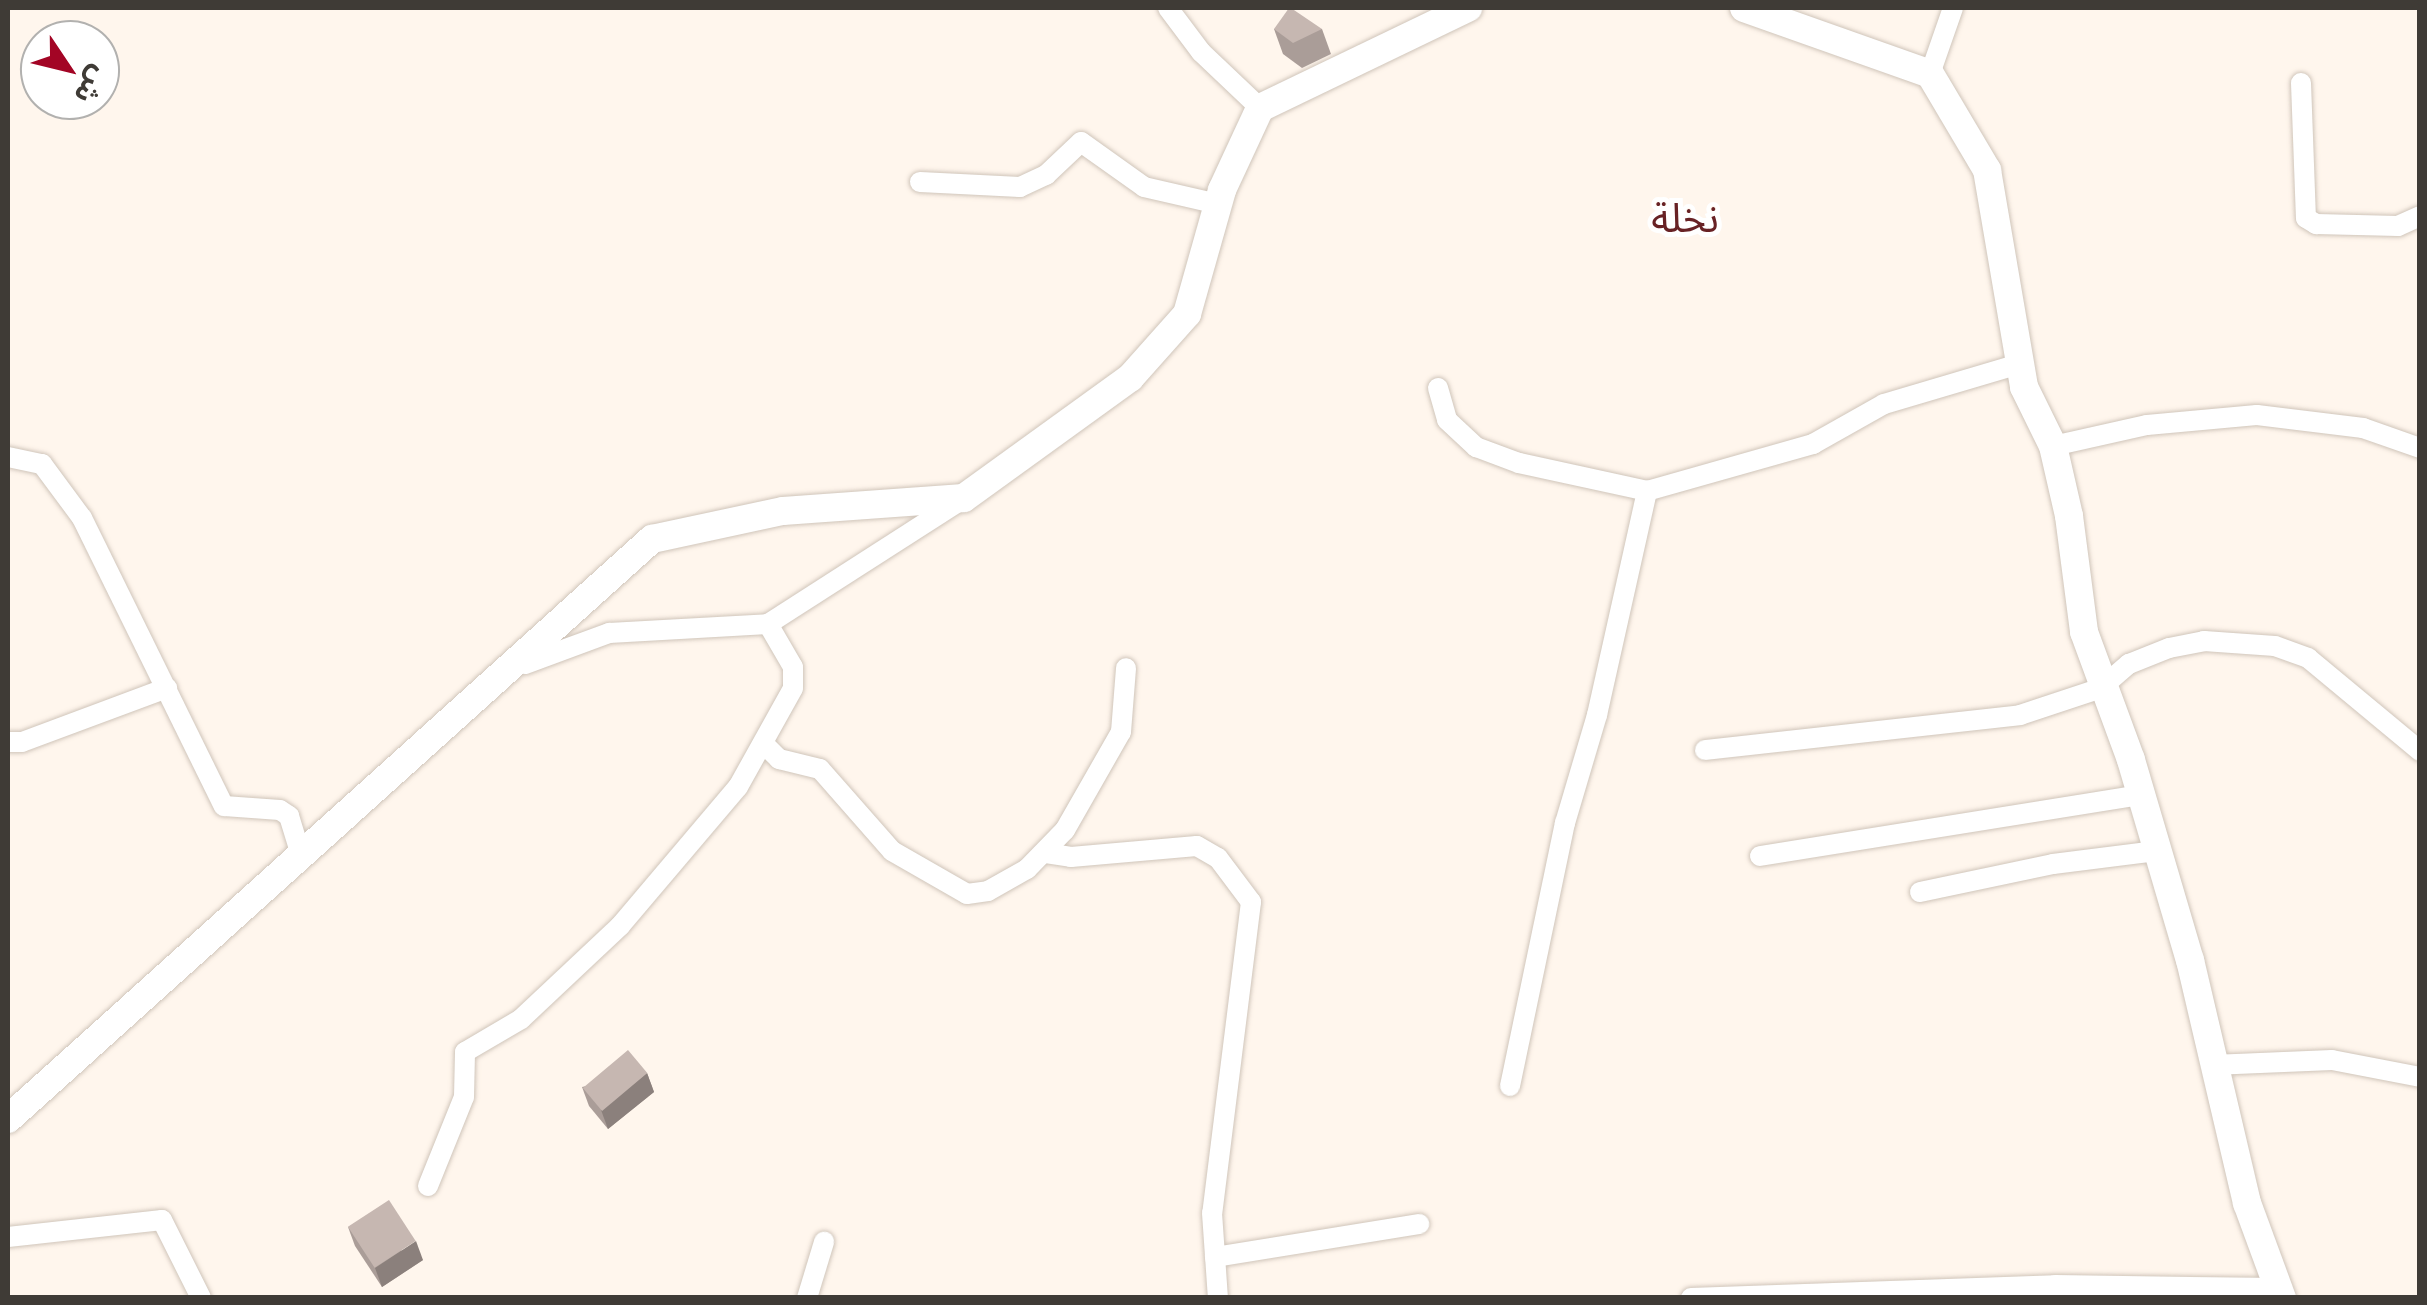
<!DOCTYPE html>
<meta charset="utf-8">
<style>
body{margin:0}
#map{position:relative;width:2427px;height:1305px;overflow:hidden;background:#fff6ed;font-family:"Noto Serif","Noto Sans Arabic",serif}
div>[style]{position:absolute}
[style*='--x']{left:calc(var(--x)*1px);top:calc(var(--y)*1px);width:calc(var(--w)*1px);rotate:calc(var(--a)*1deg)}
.roads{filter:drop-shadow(0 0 2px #d0c5ba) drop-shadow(0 0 2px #d0c5ba)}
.street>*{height:20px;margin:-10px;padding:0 10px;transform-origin:10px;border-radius:10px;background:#fff}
.secondary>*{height:28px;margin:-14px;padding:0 14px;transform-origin:14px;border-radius:14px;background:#fff}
.wall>*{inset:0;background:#aa9d98}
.shaded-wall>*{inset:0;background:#8b807c}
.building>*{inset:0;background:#c6b7b1;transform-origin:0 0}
span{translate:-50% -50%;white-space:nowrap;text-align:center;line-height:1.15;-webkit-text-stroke:10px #fff;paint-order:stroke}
.quarter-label{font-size:40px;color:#682225}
.frame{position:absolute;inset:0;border:10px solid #3f3b36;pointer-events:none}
.north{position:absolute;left:20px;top:20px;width:100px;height:100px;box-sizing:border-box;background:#fff;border:2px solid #b2b1af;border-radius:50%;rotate:125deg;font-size:28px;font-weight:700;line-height:40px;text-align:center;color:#3f3b36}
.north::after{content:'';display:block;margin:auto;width:35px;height:45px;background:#a30525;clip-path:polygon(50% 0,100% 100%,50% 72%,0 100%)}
</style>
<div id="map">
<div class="roads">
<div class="street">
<i style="--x:1168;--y:8;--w:55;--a:53.1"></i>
<i style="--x:1201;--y:52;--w:81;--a:43.5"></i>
<i style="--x:1930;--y:74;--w:70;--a:-70.8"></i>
<i style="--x:2301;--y:83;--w:135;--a:87.9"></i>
<i style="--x:2306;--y:218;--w:12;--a:31"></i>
<i style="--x:2316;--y:224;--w:82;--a:1.4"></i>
<i style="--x:2398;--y:226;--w:24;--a:-24"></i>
<i style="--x:920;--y:182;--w:100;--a:2.9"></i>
<i style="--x:1020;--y:187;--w:29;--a:-25"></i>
<i style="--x:1046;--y:175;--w:48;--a:-43.3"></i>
<i style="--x:1081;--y:142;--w:77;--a:35.5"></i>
<i style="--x:1144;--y:187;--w:76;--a:12.9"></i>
<i style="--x:1438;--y:388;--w:33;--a:74"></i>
<i style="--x:1447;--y:420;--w:40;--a:43"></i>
<i style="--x:1476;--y:447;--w:46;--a:20.4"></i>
<i style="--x:1519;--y:463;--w:131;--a:12.3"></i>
<i style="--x:2053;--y:446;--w:96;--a:-12.6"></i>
<i style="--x:2147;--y:425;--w:110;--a:-5.2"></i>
<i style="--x:2257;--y:415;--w:107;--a:7"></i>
<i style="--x:2363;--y:428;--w:60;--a:19.3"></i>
<i style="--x:8;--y:457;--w:35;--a:12"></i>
<i style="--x:42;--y:464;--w:67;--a:53.5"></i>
<i style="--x:82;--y:518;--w:321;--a:63.8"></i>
<i style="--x:224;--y:806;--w:56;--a:4.1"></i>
<i style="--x:280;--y:810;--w:11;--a:34"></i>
<i style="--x:289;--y:816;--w:37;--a:73"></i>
<i style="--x:525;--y:664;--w:90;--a:-20.3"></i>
<i style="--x:609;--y:633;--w:159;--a:-3.2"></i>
<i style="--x:768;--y:624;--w:232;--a:-32.7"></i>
<i style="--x:8;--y:742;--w:14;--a:0"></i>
<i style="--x:22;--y:742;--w:155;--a:-20.4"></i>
<i style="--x:763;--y:743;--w:23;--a:45"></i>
<i style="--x:779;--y:759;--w:42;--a:13.7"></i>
<i style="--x:820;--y:769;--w:109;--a:48.7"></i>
<i style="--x:892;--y:851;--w:86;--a:29.8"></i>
<i style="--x:967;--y:894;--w:21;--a:-8"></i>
<i style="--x:988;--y:891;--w:45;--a:-29.4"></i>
<i style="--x:1027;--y:869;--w:54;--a:-45.7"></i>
<i style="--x:1065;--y:830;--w:113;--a:-60.3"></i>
<i style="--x:1121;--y:732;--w:64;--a:-85.5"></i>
<i style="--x:1705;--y:750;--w:317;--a:-6.3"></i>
<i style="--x:2020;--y:715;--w:85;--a:-18.4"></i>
<i style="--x:2101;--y:688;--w:37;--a:-41"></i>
<i style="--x:2129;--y:664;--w:43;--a:-21.8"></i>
<i style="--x:2169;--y:648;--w:36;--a:-11"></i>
<i style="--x:2204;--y:641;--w:71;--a:4"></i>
<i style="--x:2275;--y:646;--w:35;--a:20"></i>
<i style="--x:2308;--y:658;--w:146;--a:39.7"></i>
<i style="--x:1046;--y:853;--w:25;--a:9"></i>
<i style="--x:1071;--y:857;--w:126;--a:-5"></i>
<i style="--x:1197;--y:846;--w:24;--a:30"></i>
<i style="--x:1218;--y:858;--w:55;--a:53.1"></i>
<i style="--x:1251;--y:902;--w:313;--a:97.1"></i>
<i style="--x:1212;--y:1213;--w:85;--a:86"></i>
<i style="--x:1760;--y:856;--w:386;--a:-9.1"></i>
<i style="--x:1920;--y:892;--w:136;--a:-11.9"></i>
<i style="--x:2053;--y:864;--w:104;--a:-7.2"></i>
<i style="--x:2212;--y:1065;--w:120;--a:-2.4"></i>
<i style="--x:2332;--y:1060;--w:90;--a:10.9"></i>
<i style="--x:1510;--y:1086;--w:269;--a:-78.2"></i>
<i style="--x:1565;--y:823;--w:113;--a:-73.5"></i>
<i style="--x:1597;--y:715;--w:230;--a:-77.4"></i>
<i style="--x:1647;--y:491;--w:173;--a:-15.8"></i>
<i style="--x:1813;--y:444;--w:81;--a:-29.4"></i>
<i style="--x:1884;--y:404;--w:141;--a:-16.5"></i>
<i style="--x:428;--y:1186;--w:96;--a:-68"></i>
<i style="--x:464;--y:1097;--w:45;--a:-88.7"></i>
<i style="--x:465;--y:1052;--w:65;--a:-30.5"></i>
<i style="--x:521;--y:1019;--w:136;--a:-43.2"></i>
<i style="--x:620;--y:926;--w:182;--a:-49.7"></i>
<i style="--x:738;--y:787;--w:113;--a:-60.9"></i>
<i style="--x:793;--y:688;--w:21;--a:-90"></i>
<i style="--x:793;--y:667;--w:50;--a:-120.2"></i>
<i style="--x:8;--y:1237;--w:155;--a:-6.3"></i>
<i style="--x:162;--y:1220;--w:87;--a:63.4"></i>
<i style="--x:1215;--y:1257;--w:207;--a:-9.2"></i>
<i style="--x:807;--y:1298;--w:59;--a:-73.1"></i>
<i style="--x:1691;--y:1298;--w:364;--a:-2"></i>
<i style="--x:2055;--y:1285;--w:223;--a:0.8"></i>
</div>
<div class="secondary">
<i style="--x:1744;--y:8;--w:197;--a:19.5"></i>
<i style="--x:1930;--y:74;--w:112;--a:59.3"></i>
<i style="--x:1987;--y:170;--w:220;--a:80.3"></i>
<i style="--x:2024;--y:387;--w:66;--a:63.8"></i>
<i style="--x:2053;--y:446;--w:72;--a:77.1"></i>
<i style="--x:2069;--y:516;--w:117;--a:82.6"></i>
<i style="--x:2084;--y:632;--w:136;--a:69.8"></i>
<i style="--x:2131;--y:760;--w:209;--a:73.6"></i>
<i style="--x:2190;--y:960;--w:250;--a:76.8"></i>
<i style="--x:2247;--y:1203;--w:101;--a:69.8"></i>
<i style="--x:8;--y:1119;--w:867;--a:-42.01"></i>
<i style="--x:652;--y:539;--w:134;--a:-12.1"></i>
<i style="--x:783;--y:511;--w:181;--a:-4.1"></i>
<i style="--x:964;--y:498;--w:205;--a:-35.9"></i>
<i style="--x:1130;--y:378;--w:86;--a:-48.3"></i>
<i style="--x:1187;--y:314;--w:129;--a:-74.2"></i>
<i style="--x:1222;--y:190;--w:90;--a:-65.1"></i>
<i style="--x:1260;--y:108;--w:231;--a:-25.7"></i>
</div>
</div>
<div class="wall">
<i style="clip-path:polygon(1274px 29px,1322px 29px,1331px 54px,1302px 68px,1283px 54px)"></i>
<i style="clip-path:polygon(647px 1073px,654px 1092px,608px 1129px,589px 1106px,582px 1087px)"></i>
<i style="clip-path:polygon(348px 1227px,423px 1260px,382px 1287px,355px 1246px)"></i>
</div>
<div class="shaded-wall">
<i style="clip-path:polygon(647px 1073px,654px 1092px,608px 1129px,601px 1110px)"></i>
<i style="clip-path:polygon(416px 1241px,423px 1260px,382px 1287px,375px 1268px)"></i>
</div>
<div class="building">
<i style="clip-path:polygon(1289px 8px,1291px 8px,1322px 29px,1293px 43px,1274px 29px)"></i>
<i style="left:628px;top:1050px;width:30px;height:59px;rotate:50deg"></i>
<i style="left:389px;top:1200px;width:49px;height:49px;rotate:57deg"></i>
</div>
<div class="quarter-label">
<span style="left:1685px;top:217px">نخلة</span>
</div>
<div class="frame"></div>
<div class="north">ش</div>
</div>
